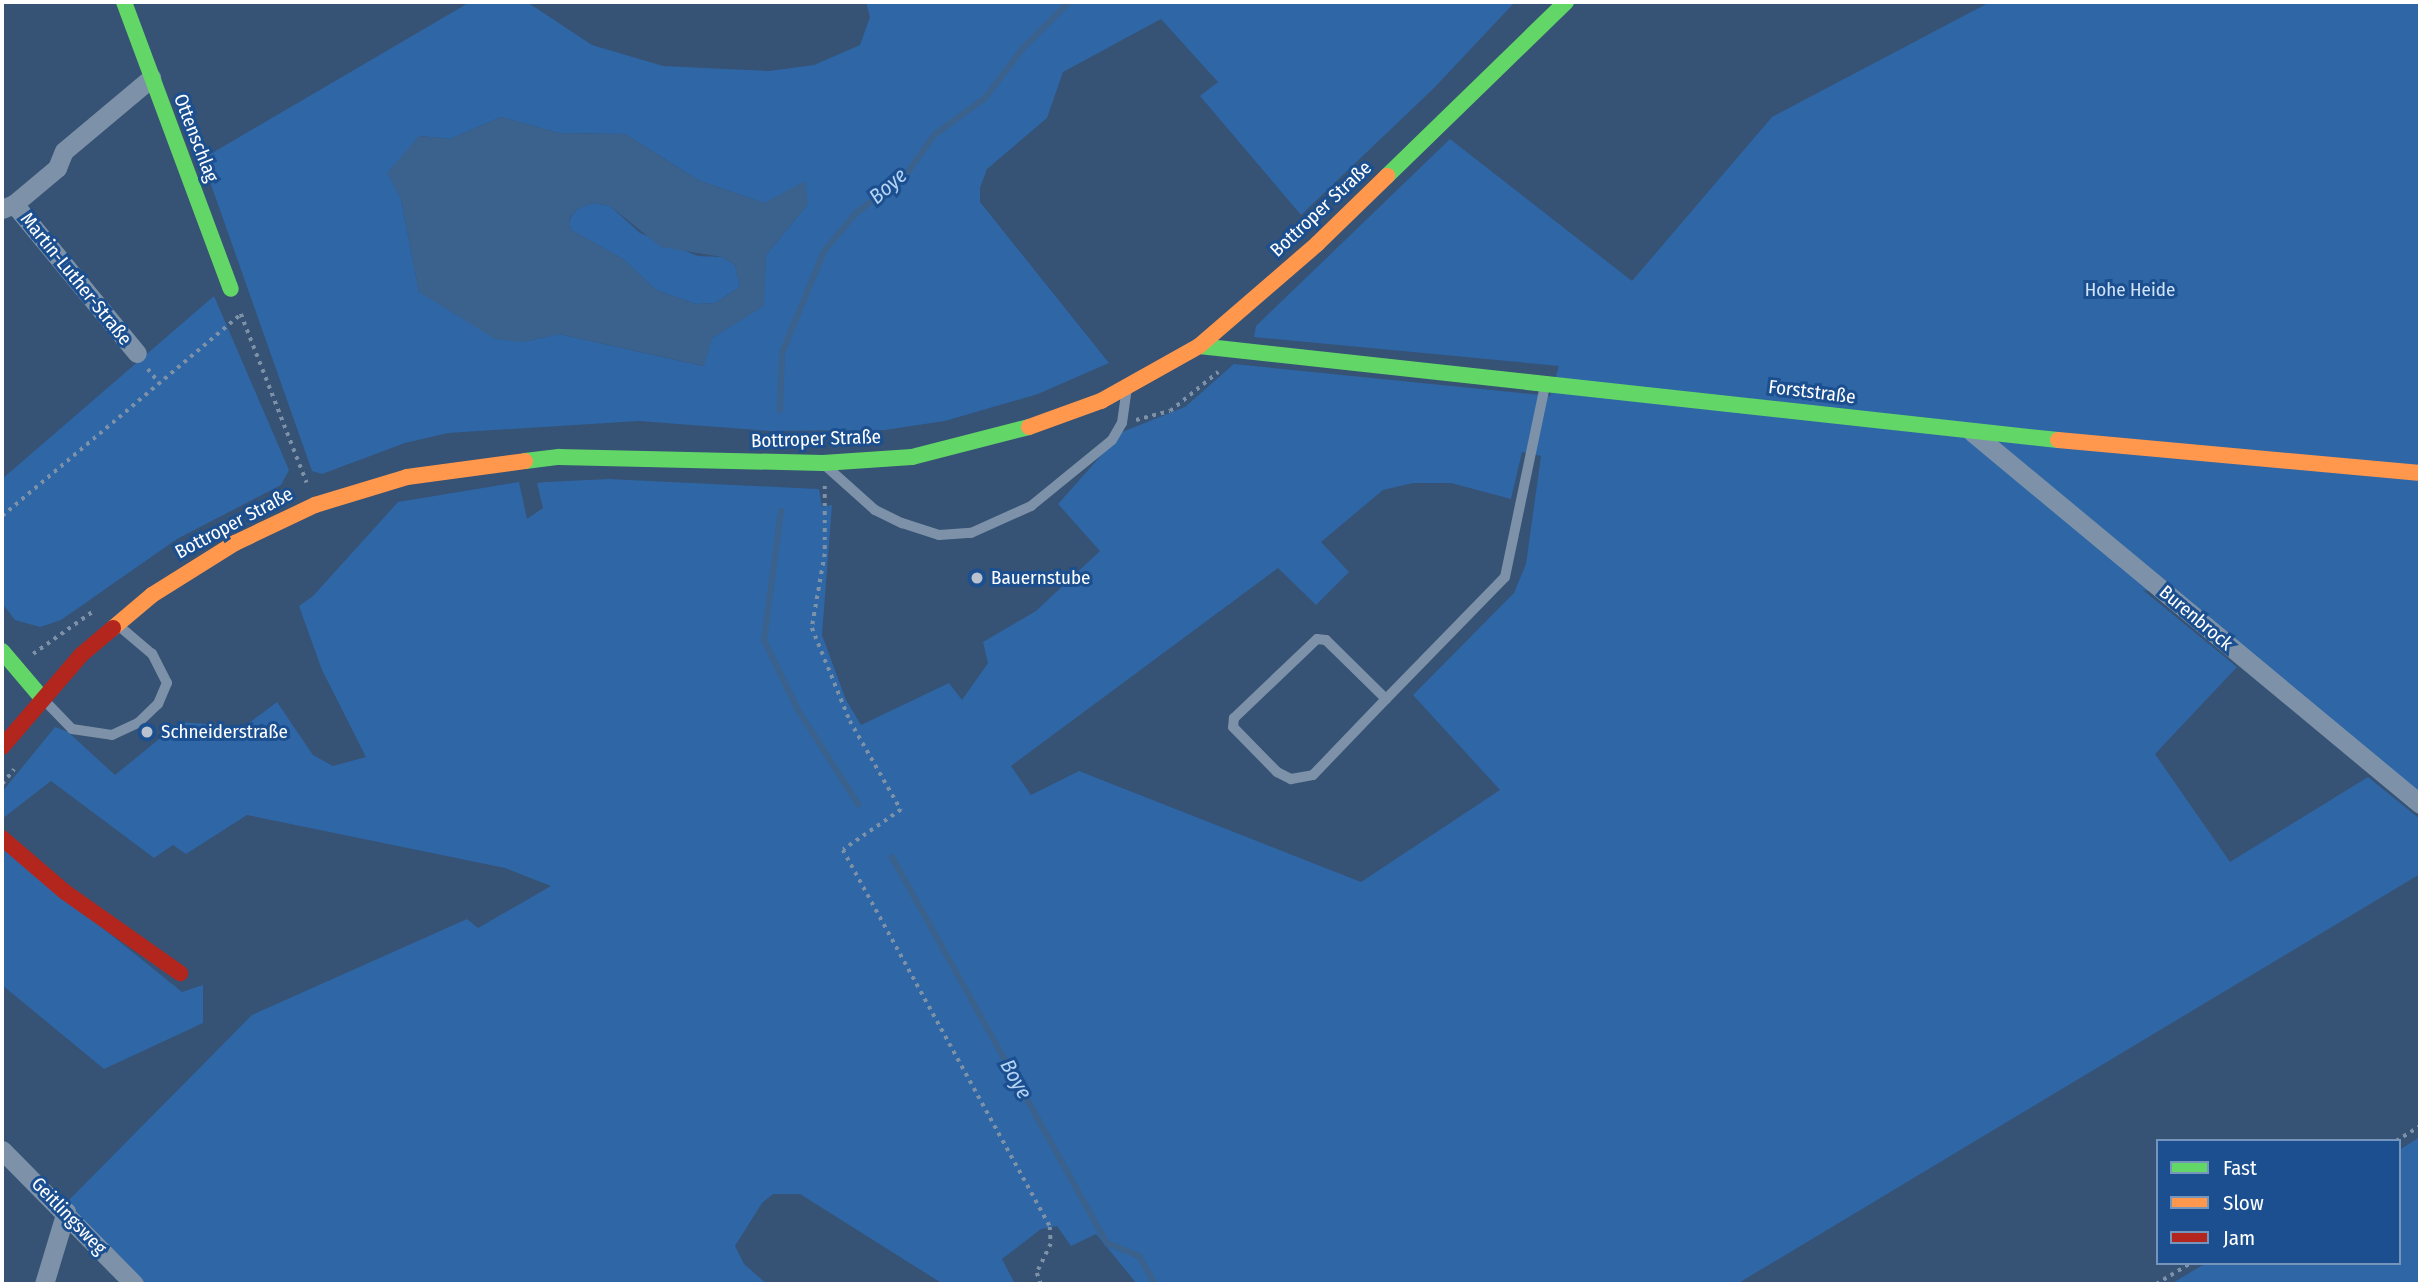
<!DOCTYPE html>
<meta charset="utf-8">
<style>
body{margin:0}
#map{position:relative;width:2422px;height:1286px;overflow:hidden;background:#365274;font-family:"Fira Sans Condensed",sans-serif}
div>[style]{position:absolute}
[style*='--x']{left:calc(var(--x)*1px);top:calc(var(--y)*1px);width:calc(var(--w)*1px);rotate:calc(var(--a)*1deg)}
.green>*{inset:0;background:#2f66a5}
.water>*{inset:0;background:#3b618d}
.stream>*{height:6px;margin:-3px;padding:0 3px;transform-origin:3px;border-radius:3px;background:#3b618d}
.path>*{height:3.5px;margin-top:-1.75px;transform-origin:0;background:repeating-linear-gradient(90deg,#7d92a8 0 3.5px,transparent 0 8.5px)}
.lane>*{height:10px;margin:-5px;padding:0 5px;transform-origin:5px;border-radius:5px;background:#7d92a8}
.street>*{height:19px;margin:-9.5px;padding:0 9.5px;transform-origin:9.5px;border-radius:9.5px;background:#7d92a8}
.fast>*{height:16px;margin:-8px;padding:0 8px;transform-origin:8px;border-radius:8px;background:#63d668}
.slow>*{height:16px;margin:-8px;padding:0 8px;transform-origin:8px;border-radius:8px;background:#ff974d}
.jam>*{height:16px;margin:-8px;padding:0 8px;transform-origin:8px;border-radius:8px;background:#b3261e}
.dots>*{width:19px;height:19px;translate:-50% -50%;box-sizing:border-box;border:4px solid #1b4f8f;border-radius:50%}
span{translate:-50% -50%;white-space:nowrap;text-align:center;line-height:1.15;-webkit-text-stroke:6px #1b4f8f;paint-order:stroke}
.street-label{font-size:19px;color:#fff}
.park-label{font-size:19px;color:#cfe3fa}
.poi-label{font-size:19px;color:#fff}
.left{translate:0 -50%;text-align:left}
.water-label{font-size:21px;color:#b5d3f5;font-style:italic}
.frame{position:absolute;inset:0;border:4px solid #fff;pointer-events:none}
.legend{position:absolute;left:2156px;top:1139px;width:245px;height:126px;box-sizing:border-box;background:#1b4f8f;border:2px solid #7695bc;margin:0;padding:9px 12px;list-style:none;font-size:21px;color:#fff}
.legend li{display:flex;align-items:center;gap:14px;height:35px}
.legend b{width:35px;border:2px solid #7695bc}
</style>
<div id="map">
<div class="green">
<i style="clip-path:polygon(evenodd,470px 2px,527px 2px,592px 45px,663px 66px,769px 71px,814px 65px,860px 45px,870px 17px,866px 2px,1515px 2px,1434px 88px,1301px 215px,1200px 96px,1218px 82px,1161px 19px,1063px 72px,1047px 118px,987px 169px,980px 188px,980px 202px,1109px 363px,1038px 394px,945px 421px,885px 430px,770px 431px,639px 421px,448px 433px,405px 443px,322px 474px,312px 471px,202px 159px,470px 2px,501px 117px,559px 133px,625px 134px,698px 180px,764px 203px,808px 204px,766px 255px,763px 306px,712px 338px,703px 366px,559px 334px,523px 342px,419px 292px,401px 199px,419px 136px,450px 139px,501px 117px)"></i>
<i style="clip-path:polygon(evenodd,1990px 2px,2420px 2px,2420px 797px,2181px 597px,2143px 590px,2237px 667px,2155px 754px,2230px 862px,2368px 777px,2420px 819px,2420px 874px,1737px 1284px,1137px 1284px,1096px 1234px,1071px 1246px,1057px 1226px,1041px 1229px,1002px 1259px,1015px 1284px,943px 1284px,800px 1194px,773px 1194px,762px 1203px,735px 1246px,744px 1264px,767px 1284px,144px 1284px,67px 1202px,252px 1015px,467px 919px,478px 928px,551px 886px,505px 868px,247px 815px,186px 854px,173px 845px,154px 858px,51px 781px,2px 819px,2px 792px,55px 727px,68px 732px,115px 775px,180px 722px,219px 725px,229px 738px,277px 702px,313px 755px,333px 766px,366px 757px,322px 670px,299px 606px,313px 596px,398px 502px,519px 482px,527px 519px,543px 508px,537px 483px,546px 482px,609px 479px,819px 489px,822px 507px,832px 505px,822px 635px,846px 700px,861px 725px,949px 683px,962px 700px,988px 663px,983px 642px,1036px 611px,1100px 551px,1058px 504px,1122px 432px,1185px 407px,1234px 364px,1550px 396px,1559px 366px,1254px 337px,1256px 326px,1450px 139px,1632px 281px,1772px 117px,1990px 2px,1522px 452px,1541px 456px,1526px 564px,1514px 593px,1413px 695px,1500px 790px,1361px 882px,1079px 771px,1031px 795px,1011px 766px,1278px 568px,1316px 605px,1349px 572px,1321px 542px,1383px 490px,1413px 483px,1451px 483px,1511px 499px,1522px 452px)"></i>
<i style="clip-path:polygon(593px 203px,610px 206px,640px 233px,698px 256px,722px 257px,735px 265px,740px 287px,715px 303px,696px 304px,656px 290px,623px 259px,571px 230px,569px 220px,577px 209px)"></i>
<i style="clip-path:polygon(214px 296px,289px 470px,281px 485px,177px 539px,61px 620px,40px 627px,15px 620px,2px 603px,2px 479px)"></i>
<i style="clip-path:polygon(2px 847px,182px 992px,203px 985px,203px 1023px,104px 1069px,2px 985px)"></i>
<i style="clip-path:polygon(2420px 1137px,2420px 1284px,2171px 1284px,2206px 1263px,2399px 1263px,2399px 1150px)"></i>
</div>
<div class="water">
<i style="clip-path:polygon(evenodd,501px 117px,559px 133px,625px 134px,698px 180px,764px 203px,805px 181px,808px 204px,766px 255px,764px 306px,712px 338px,704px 366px,559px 334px,523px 342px,495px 339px,419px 292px,401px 199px,387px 173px,419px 136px,450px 139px,501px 117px,593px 203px,610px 206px,661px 247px,722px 257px,735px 265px,740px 287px,715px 303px,696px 304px,656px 290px,623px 259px,571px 230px,569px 219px,577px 209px,593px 203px)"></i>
</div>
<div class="stream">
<i style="--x:780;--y:410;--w:57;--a:-88"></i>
<i style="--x:782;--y:353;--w:110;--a:-67.6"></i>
<i style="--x:824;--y:251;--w:50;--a:-49.9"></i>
<i style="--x:856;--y:213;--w:61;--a:-37.1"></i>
<i style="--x:905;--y:176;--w:50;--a:-54.7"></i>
<i style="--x:934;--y:135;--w:63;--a:-36"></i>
<i style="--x:985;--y:98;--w:63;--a:-52.8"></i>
<i style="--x:1023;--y:48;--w:65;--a:-45"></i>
<i style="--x:781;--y:511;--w:130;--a:97.5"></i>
<i style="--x:764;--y:640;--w:78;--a:64.1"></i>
<i style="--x:798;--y:710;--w:112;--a:57.4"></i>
<i style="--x:892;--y:857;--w:442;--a:60.9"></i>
<i style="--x:1107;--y:1243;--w:35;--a:22"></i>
<i style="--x:1139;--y:1256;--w:32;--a:60"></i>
</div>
<div class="path">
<i style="--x:241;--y:314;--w:181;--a:68.7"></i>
<i style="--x:148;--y:369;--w:19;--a:51"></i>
<i style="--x:1136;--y:420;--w:35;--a:-15"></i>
<i style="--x:1170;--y:411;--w:62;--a:-39.1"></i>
<i style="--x:825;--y:486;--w:68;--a:90"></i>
<i style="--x:825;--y:554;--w:75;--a:100"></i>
<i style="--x:812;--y:628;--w:100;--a:67.8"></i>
<i style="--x:850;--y:721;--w:103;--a:60.2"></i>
<i style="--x:901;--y:810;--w:70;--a:145.4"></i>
<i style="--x:843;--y:850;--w:430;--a:61.2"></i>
<i style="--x:1050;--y:1227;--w:17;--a:87"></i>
<i style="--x:1051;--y:1244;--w:32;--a:116"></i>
<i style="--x:1037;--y:1273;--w:12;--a:70"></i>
<i style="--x:2;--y:516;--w:313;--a:-40.2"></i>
<i style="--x:33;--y:654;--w:72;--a:-35.4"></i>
<i style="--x:2;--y:784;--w:19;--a:-51"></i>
<i style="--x:2396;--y:1141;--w:28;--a:-32"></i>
<i style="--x:2156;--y:1284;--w:41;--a:-31"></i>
</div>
<div class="lane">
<i style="--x:828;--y:468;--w:63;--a:41.8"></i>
<i style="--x:875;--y:510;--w:30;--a:26"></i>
<i style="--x:902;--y:523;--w:39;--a:18"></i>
<i style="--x:939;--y:535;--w:32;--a:-4"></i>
<i style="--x:971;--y:533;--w:66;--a:-24.2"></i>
<i style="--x:1031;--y:506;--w:104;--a:-39.2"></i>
<i style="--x:1112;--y:440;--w:20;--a:-60"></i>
<i style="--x:1122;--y:423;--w:30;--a:-82"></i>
<i style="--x:1386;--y:699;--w:84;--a:-135.5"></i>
<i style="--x:1326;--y:640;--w:9;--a:-174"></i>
<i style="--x:1317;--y:639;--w:115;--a:136.4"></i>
<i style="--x:1234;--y:718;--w:9;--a:96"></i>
<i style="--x:1233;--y:727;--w:63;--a:45.6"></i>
<i style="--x:1277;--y:772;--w:16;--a:27"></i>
<i style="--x:1291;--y:779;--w:22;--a:-10"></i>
<i style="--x:1313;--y:775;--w:105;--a:-46.2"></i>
<i style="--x:1386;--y:699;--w:170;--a:-45.7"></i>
<i style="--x:1505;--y:577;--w:195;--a:-78.2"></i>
<i style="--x:46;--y:702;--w:37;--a:46"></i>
<i style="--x:72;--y:729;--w:40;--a:8.5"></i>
<i style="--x:112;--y:735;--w:29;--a:-25"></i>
<i style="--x:138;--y:723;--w:28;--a:-44"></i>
<i style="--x:158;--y:704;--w:23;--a:-67"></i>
<i style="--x:167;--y:683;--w:33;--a:-117"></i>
<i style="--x:152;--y:654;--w:43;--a:-139.7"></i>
</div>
<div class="street">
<i style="--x:14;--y:204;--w:193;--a:50.5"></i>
<i style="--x:2;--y:209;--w:13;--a:-23"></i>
<i style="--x:14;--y:204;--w:56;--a:-39.9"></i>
<i style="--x:57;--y:168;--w:18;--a:-68"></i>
<i style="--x:64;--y:151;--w:114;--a:-40"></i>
<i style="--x:1972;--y:432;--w:582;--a:39.7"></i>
<i style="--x:2;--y:1150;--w:188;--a:45.4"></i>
<i style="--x:44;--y:1284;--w:76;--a:-73.2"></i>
</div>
<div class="fast">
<i style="--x:124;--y:2;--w:306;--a:69.6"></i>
<i style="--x:1387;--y:176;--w:250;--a:-44.2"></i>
<i style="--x:1199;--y:346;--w:864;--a:6.25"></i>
<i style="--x:525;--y:461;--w:34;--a:-7"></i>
<i style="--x:559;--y:457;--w:264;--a:1.3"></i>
<i style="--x:823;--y:463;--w:89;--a:-3.9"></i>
<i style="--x:912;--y:457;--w:121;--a:-14.4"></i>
<i style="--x:2;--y:651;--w:62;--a:49.6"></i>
</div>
<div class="slow">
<i style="--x:1029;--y:427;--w:77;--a:-19.9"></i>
<i style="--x:1101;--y:401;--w:112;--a:-29.3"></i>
<i style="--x:1199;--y:346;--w:156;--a:-40.8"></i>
<i style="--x:1317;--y:244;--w:98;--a:-44.2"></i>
<i style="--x:2058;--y:440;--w:364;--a:5.2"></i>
<i style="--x:113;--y:628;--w:51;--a:-40.2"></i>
<i style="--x:152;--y:595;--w:98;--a:-32.1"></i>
<i style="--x:235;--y:543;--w:89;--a:-25.4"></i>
<i style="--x:315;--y:505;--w:96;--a:-16.9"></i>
<i style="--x:407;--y:477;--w:119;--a:-7.7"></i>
</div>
<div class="jam">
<i style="--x:2;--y:747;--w:121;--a:-49.3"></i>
<i style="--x:81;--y:655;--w:42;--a:-40.2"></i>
<i style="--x:2;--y:838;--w:83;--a:40.6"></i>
<i style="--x:65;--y:892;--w:141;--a:35.2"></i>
</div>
<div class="dots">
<i style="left:977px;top:578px;background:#b9c2ce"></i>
<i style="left:147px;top:732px;background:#b9c2ce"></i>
</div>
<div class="street-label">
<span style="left:196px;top:138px;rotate:69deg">Ottenschlag</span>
<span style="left:1321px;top:209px;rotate:-43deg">Bottroper Straße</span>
<span style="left:76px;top:279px;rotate:51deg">Martin-Luther-Straße</span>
<span style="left:1812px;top:392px;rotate:7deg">Forststraße</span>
<span style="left:816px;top:439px;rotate:-2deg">Bottroper Straße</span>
<span style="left:234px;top:523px;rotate:-28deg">Bottroper Straße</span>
<span style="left:2196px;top:618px;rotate:40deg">Burenbrock</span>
<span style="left:69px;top:1216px;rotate:46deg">Geitlingsweg</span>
</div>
<div class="park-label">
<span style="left:2130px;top:290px">Hohe Heide</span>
</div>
<div class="poi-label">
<span class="left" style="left:991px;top:578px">Bauernstube</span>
<span class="left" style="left:161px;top:732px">Schneiderstraße</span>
</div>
<div class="water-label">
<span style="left:888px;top:186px;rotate:-41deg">Boye</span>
<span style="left:1016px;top:1079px;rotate:61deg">Boye</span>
</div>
<div class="frame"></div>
<ul class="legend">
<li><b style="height:9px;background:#63d668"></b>Fast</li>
<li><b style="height:9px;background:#ff974d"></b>Slow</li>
<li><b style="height:9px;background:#b3261e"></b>Jam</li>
</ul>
</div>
